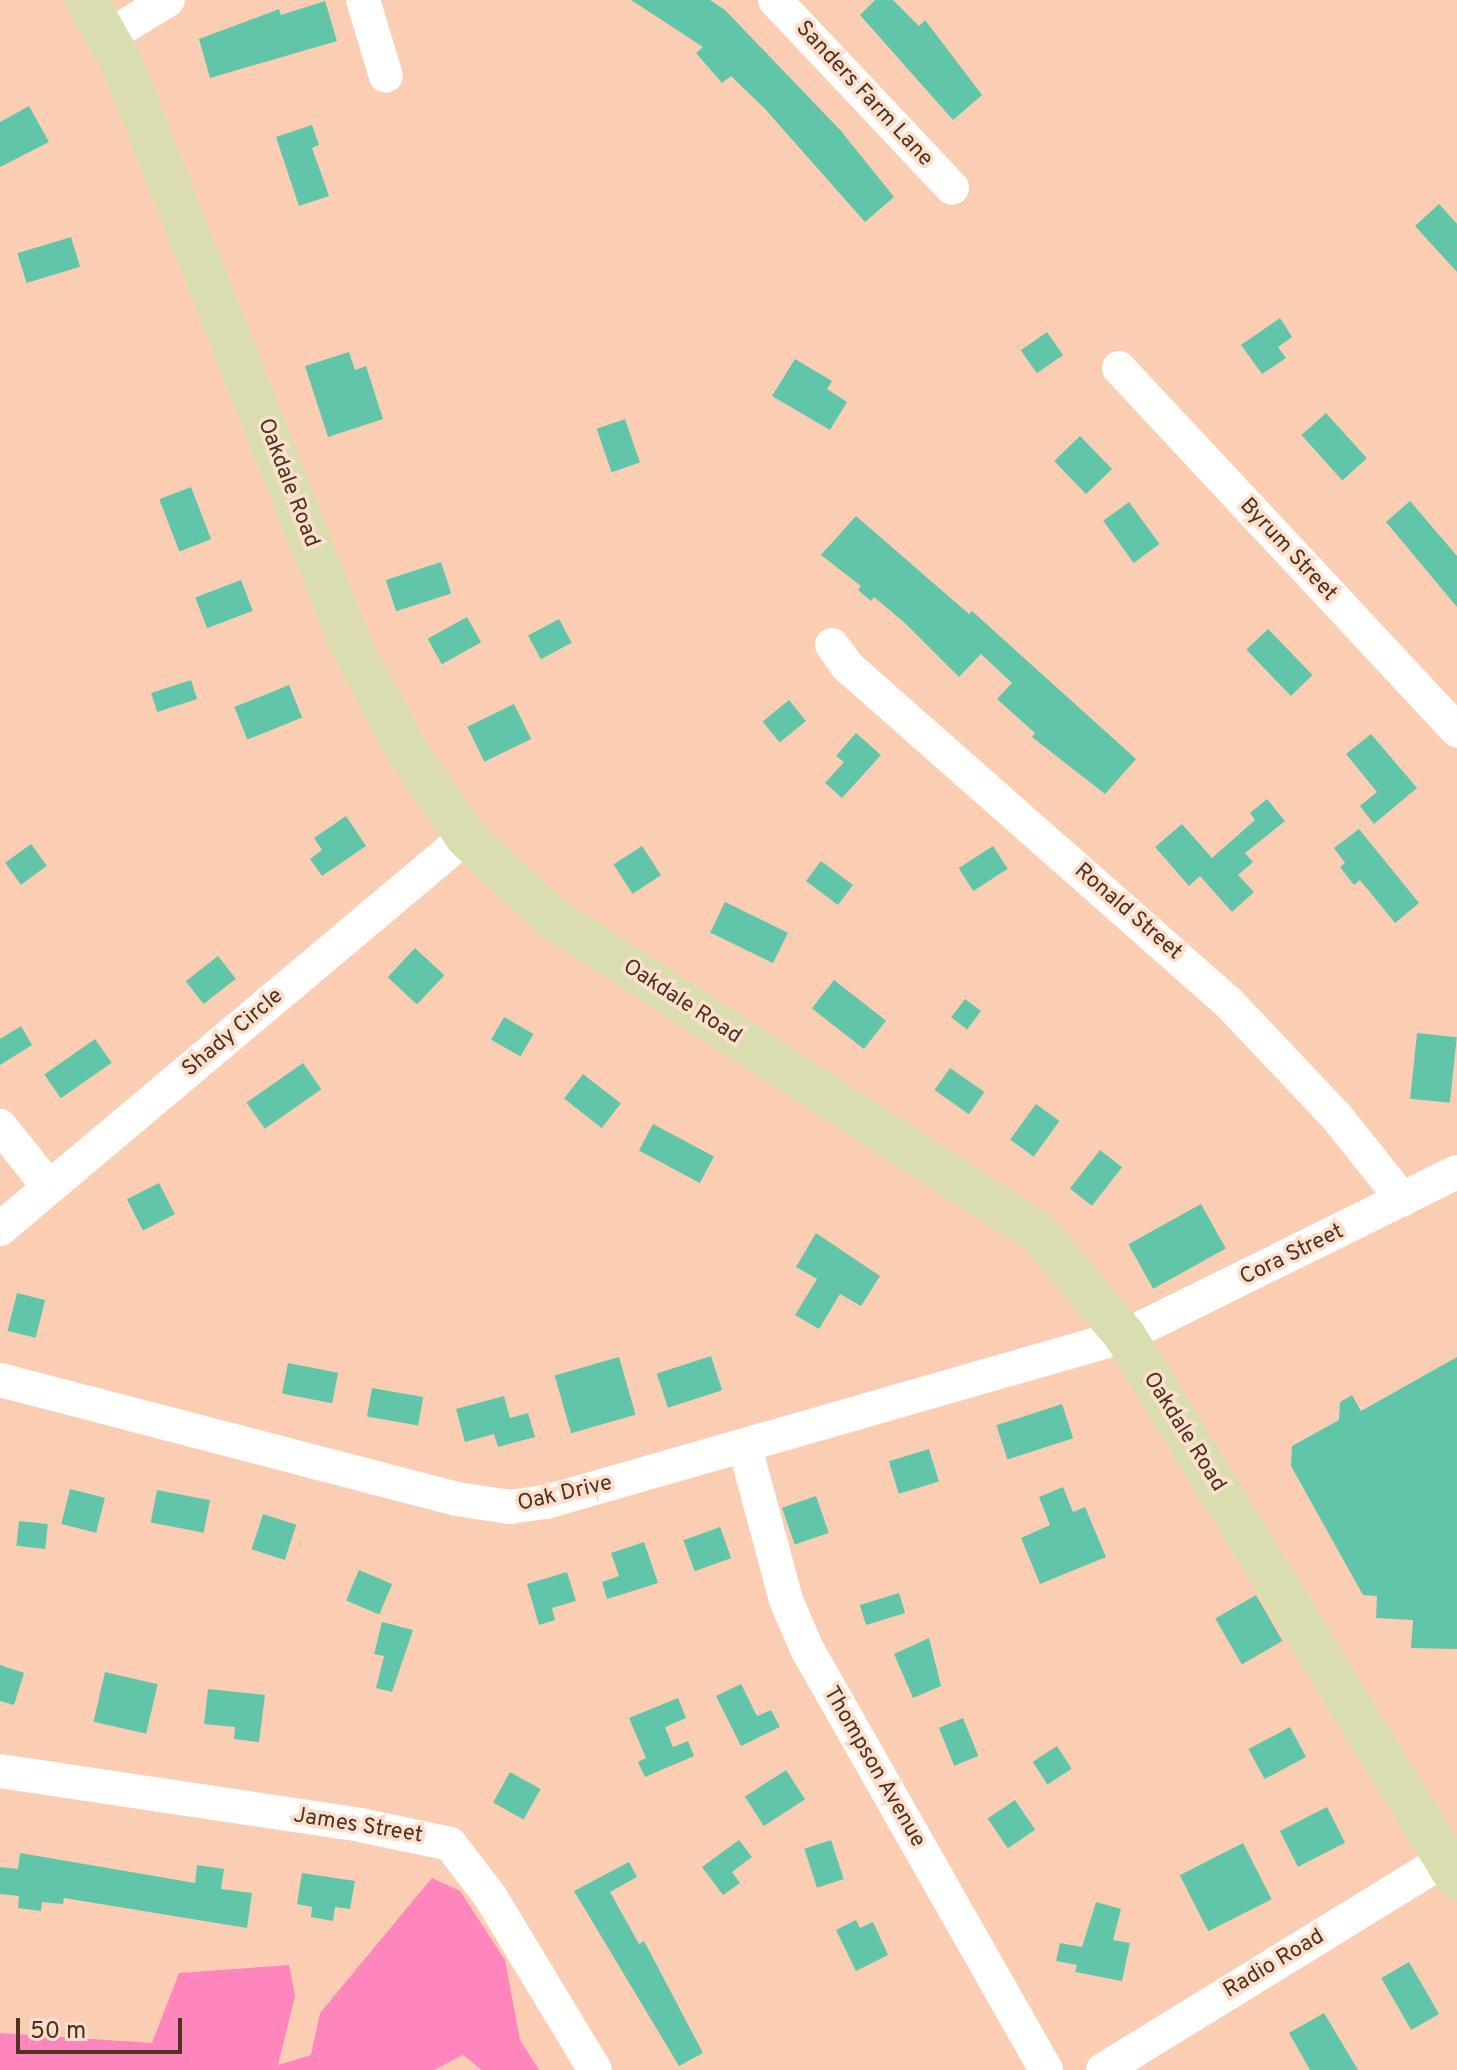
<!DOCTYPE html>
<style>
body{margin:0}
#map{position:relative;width:1457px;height:2070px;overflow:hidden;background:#fbceb3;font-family:Overpass,sans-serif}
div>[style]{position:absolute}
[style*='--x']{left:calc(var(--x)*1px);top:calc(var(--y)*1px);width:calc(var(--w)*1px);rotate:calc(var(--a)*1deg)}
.green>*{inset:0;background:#fe86bc}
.building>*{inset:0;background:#61c5a9;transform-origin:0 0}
.minor>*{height:34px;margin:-17px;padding:0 17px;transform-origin:17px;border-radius:17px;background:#fff}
.major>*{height:42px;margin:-21px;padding:0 21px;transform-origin:21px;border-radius:21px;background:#dadeaf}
span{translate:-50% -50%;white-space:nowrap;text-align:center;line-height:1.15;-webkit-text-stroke:7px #fddfcd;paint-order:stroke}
.street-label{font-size:22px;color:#4f321f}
.scale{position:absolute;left:16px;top:2018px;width:166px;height:36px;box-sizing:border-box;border:4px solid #4f321f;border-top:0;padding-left:10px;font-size:24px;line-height:28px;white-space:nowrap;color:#4f321f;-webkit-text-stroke:6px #fddfcd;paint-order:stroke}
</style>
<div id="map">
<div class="green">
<i style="clip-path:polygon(432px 1878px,460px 1891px,505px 1960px,520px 2040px,539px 2070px,482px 2070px,463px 2055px,434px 2070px,0 2070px,0 2033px,152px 2043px,179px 1973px,289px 1965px,295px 1996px,278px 2065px,311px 2055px,320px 2013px)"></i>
</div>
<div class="building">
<i style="clip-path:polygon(631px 0,710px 0,725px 10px,841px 131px,894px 197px,865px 222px,766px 110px,731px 76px,722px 83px,696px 53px,703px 47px)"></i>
<i style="clip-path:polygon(875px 0,893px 0,919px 26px,925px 20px,982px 95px,953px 120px,860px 15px)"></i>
<i style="clip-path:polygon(325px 1px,337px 41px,210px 78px,199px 39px,279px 9px,281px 15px)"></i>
<i style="clip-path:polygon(29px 106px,49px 142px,0 167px,0 122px)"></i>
<i style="clip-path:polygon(312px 125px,319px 145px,312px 148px,329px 196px,299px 206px,276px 137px)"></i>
<i style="clip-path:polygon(1439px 204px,1457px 224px,1457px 272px,1415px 226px)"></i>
<i style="left:71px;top:237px;width:31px;height:56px;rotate:73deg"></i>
<i style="clip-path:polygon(1280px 318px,1292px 337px,1278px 347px,1286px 358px,1262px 374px,1241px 345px)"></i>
<i style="left:1047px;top:332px;width:28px;height:32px;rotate:55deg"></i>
<i style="clip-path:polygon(349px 352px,355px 370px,366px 366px,383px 419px,328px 437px,305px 366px)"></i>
<i style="clip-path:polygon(795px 359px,832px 381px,827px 389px,847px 402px,830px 430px,772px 396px)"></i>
<i style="left:1326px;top:413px;width:61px;height:33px;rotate:48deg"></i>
<i style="left:625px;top:419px;width:46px;height:30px;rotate:71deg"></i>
<i style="left:1080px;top:436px;width:46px;height:36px;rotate:46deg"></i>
<i style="left:191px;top:487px;width:56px;height:34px;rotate:69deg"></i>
<i style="clip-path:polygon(1410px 501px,1457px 556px,1457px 607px,1386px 522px)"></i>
<i style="left:1129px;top:502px;width:52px;height:32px;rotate:54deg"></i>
<i style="clip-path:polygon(856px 516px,969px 614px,972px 611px,1136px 759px,1105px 794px,1032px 737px,1035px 733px,997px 699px,1012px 683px,981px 654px,959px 677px,906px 624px,874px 597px,871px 601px,858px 590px,861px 586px,821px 555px)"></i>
<i style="left:441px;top:562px;width:33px;height:58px;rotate:72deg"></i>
<i style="left:241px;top:580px;width:33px;height:49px;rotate:69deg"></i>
<i style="left:467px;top:617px;width:29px;height:45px;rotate:61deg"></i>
<i style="left:559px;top:619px;width:27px;height:35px;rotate:62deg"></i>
<i style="left:1268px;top:629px;width:64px;height:30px;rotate:46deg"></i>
<i style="left:191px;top:680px;width:20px;height:42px;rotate:72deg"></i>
<i style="left:289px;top:685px;width:35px;height:59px;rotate:68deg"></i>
<i style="left:789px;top:700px;width:27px;height:34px;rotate:51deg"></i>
<i style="left:514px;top:704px;width:39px;height:52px;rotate:64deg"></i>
<i style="clip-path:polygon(856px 733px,881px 755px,842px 798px,825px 783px,844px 762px,836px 756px)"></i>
<i style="clip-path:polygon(1371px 734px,1417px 788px,1374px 824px,1360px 806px,1377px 792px,1346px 754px)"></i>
<i style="clip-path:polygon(1267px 799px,1285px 821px,1245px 853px,1253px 862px,1238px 875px,1254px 892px,1232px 912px,1200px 876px,1189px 886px,1155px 847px,1182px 824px,1212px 858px,1255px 820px,1250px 813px)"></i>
<i style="clip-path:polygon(346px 816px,366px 846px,322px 876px,310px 859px,322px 850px,314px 838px)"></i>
<i style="clip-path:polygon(1359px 829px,1419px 903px,1395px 923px,1360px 880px,1354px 885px,1340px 867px,1345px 863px,1334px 848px)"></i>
<i style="left:31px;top:844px;width:27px;height:32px;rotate:54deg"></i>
<i style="left:642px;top:846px;width:35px;height:34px;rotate:57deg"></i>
<i style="left:993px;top:846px;width:27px;height:41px;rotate:57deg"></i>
<i style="left:821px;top:861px;width:40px;height:25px;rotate:37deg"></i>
<i style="left:725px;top:902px;width:70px;height:34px;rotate:26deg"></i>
<i style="left:415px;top:948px;width:40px;height:40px;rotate:43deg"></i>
<i style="left:218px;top:956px;width:29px;height:41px;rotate:52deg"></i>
<i style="left:834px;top:980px;width:66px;height:36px;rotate:38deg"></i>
<i style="left:965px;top:999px;width:20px;height:23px;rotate:37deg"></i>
<i style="left:504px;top:1017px;width:34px;height:26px;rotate:30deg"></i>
<i style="clip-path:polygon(21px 1026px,32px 1045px,0 1065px,0 1039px)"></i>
<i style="left:1417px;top:1033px;width:40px;height:66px;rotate:6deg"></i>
<i style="left:95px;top:1039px;width:29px;height:62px;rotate:55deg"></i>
<i style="left:303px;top:1063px;width:32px;height:69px;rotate:55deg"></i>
<i style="left:950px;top:1068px;width:42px;height:27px;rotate:35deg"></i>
<i style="left:583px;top:1074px;width:48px;height:31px;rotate:38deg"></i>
<i style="left:1036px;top:1104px;width:29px;height:44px;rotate:36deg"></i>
<i style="left:653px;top:1124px;width:69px;height:30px;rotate:28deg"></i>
<i style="left:1100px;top:1150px;width:28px;height:49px;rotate:38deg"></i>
<i style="left:159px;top:1183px;width:35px;height:36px;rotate:63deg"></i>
<i style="left:1201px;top:1204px;width:51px;height:83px;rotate:61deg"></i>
<i style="clip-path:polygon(816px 1233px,880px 1276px,861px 1306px,840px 1294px,819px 1329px,795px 1315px,817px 1279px,796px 1267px)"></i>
<i style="left:17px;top:1293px;width:29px;height:39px;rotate:14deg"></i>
<i style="left:711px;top:1356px;width:36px;height:57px;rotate:72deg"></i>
<i style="left:619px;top:1357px;width:60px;height:67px;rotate:74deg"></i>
<i style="clip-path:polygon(1457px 1357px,1457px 1649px,1411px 1648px,1413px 1620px,1376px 1618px,1377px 1596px,1363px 1595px,1291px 1466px,1292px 1446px,1339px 1420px,1340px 1402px,1352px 1395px,1361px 1411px)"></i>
<i style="left:288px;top:1363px;width:51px;height:31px;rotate:11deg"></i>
<i style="left:372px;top:1388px;width:52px;height:29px;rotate:10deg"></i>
<i style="clip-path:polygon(504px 1396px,510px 1418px,528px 1413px,535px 1437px,498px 1447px,494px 1434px,465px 1442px,456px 1409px)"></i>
<i style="left:1062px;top:1404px;width:36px;height:69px;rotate:72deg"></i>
<i style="left:929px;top:1449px;width:34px;height:42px;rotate:73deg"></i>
<i style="clip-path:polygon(1063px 1487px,1073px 1512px,1085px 1507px,1106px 1557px,1040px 1584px,1021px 1538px,1050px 1525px,1039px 1497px)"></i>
<i style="left:70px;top:1489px;width:36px;height:36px;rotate:14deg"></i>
<i style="left:157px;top:1490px;width:54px;height:33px;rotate:11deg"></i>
<i style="left:816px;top:1496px;width:39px;height:36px;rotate:71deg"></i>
<i style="left:263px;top:1514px;width:35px;height:37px;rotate:18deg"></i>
<i style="left:19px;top:1521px;width:29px;height:25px;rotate:6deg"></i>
<i style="left:720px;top:1527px;width:33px;height:39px;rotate:70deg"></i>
<i style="clip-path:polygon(644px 1542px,658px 1583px,607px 1599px,602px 1582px,619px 1576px,611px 1553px)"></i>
<i style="left:359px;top:1570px;width:36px;height:33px;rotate:23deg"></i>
<i style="clip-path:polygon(567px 1572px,576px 1601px,552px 1608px,555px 1620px,539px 1625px,527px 1584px)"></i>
<i style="left:899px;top:1593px;width:21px;height:41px;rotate:73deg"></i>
<i style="left:1256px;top:1595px;width:53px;height:47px;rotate:60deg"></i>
<i style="clip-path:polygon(382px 1622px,413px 1630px,392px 1692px,376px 1688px,384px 1656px,374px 1654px)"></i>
<i style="clip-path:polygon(929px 1638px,941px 1686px,913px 1698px,894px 1654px)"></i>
<i style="clip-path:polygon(0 1665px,24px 1673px,14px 1705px,0 1701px)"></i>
<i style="left:105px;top:1672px;width:54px;height:51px;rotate:13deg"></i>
<i style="clip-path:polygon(741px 1684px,757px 1716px,771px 1710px,780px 1727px,741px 1746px,716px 1696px)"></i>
<i style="clip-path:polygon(208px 1689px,265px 1695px,259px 1742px,234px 1739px,235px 1727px,204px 1724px)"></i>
<i style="clip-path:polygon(678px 1698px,686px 1718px,665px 1727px,673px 1747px,688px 1741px,694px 1756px,645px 1777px,638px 1762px,646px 1758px,629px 1718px)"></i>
<i style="left:963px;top:1718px;width:41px;height:26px;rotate:68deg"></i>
<i style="left:1290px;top:1727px;width:34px;height:47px;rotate:62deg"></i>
<i style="left:1057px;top:1746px;width:27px;height:29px;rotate:57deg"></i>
<i style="left:786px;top:1770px;width:35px;height:49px;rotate:57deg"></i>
<i style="left:510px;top:1772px;width:35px;height:35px;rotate:29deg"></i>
<i style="left:1015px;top:1800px;width:36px;height:33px;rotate:56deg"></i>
<i style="left:1327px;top:1807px;width:40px;height:53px;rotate:63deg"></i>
<i style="clip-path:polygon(739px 1840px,752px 1857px,732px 1872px,740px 1883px,723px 1895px,702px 1867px)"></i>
<i style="left:831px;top:1840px;width:41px;height:28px;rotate:72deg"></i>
<i style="left:1243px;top:1843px;width:63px;height:71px;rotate:63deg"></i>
<i style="clip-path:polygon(20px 1853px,195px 1883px,197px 1865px,224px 1869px,221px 1889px,252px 1893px,247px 1928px,64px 1898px,63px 1904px,42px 1902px,41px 1911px,18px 1908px,19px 1896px,0 1894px,0 1867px,18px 1869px)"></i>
<i style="clip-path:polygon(629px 1862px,637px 1877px,610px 1892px,639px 1944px,644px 1941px,703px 2053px,679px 2066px,574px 1891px)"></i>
<i style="clip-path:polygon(302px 1873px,355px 1881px,350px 1909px,335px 1907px,333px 1921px,311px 1917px,312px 1907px,297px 1904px)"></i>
<i style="clip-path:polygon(1096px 1902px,1121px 1909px,1113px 1940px,1130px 1943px,1122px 1981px,1075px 1972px,1077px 1965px,1056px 1961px,1060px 1943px,1082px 1947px)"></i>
<i style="clip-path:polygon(856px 1920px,860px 1928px,873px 1922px,888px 1955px,856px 1971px,836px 1930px)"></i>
<i style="left:1409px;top:1962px;width:60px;height:32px;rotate:60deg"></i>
<i style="clip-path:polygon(1324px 2013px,1358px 2070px,1310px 2070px,1289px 2033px)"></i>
</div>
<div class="minor">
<i style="--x:363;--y:0;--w:79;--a:73.2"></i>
<i style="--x:775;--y:0;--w:258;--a:46.7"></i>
<i style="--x:107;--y:37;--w:71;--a:-31.2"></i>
<i style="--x:1119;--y:368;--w:496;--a:47"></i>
<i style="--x:832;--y:645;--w:26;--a:54"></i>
<i style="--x:847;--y:666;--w:509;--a:41.42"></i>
<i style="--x:1229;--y:1003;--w:156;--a:46.6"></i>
<i style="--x:1336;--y:1116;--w:107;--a:51.4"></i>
<i style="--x:0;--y:1126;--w:78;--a:51.2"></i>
<i style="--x:0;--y:1229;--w:609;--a:-40.07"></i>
<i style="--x:0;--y:1380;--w:472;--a:14.6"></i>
<i style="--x:457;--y:1499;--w:54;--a:8.6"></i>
<i style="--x:510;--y:1507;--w:36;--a:-8"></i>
<i style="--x:546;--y:1502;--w:602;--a:-16"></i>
<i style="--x:1125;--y:1336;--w:370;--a:-26.3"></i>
<i style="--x:745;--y:1447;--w:158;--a:75"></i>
<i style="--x:786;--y:1600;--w:53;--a:66.8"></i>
<i style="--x:807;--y:1649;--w:484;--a:60.4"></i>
<i style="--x:0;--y:1771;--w:364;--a:8.5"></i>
<i style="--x:360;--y:1825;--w:92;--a:11.9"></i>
<i style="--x:450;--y:1844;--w:66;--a:52.4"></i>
<i style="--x:490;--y:1896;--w:203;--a:58.9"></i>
<i style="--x:1103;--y:2070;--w:403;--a:-31.6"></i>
<i style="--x:1446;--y:1859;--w:11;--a:0"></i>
</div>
<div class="major">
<i style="--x:86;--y:0;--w:70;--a:60.2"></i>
<i style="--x:121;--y:61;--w:625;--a:68.52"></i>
<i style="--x:350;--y:643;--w:122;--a:62.2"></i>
<i style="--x:407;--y:751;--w:104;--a:55.5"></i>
<i style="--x:466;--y:837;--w:117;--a:43.3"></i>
<i style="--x:551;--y:917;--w:583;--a:32.95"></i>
<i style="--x:1040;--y:1234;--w:133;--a:50.2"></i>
<i style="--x:1125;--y:1336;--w:636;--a:58.56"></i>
</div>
<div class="street-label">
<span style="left:864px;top:94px;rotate:47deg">Sanders Farm Lane</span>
<span style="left:288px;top:483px;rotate:69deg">Oakdale Road</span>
<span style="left:1288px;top:550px;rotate:47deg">Byrum Street</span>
<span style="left:1128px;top:912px;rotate:41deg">Ronald Street</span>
<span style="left:682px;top:1002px;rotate:33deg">Oakdale Road</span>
<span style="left:233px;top:1033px;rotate:-40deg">Shady Circle</span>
<span style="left:1292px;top:1255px;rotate:-26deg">Cora Street</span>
<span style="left:1184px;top:1432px;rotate:58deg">Oakdale Road</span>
<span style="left:565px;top:1494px;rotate:-13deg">Oak Drive</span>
<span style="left:874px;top:1767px;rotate:60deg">Thompson Avenue</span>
<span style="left:358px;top:1826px;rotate:9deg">James Street</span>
<span style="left:1274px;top:1964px;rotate:-31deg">Radio Road</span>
</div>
<div class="scale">50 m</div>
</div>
